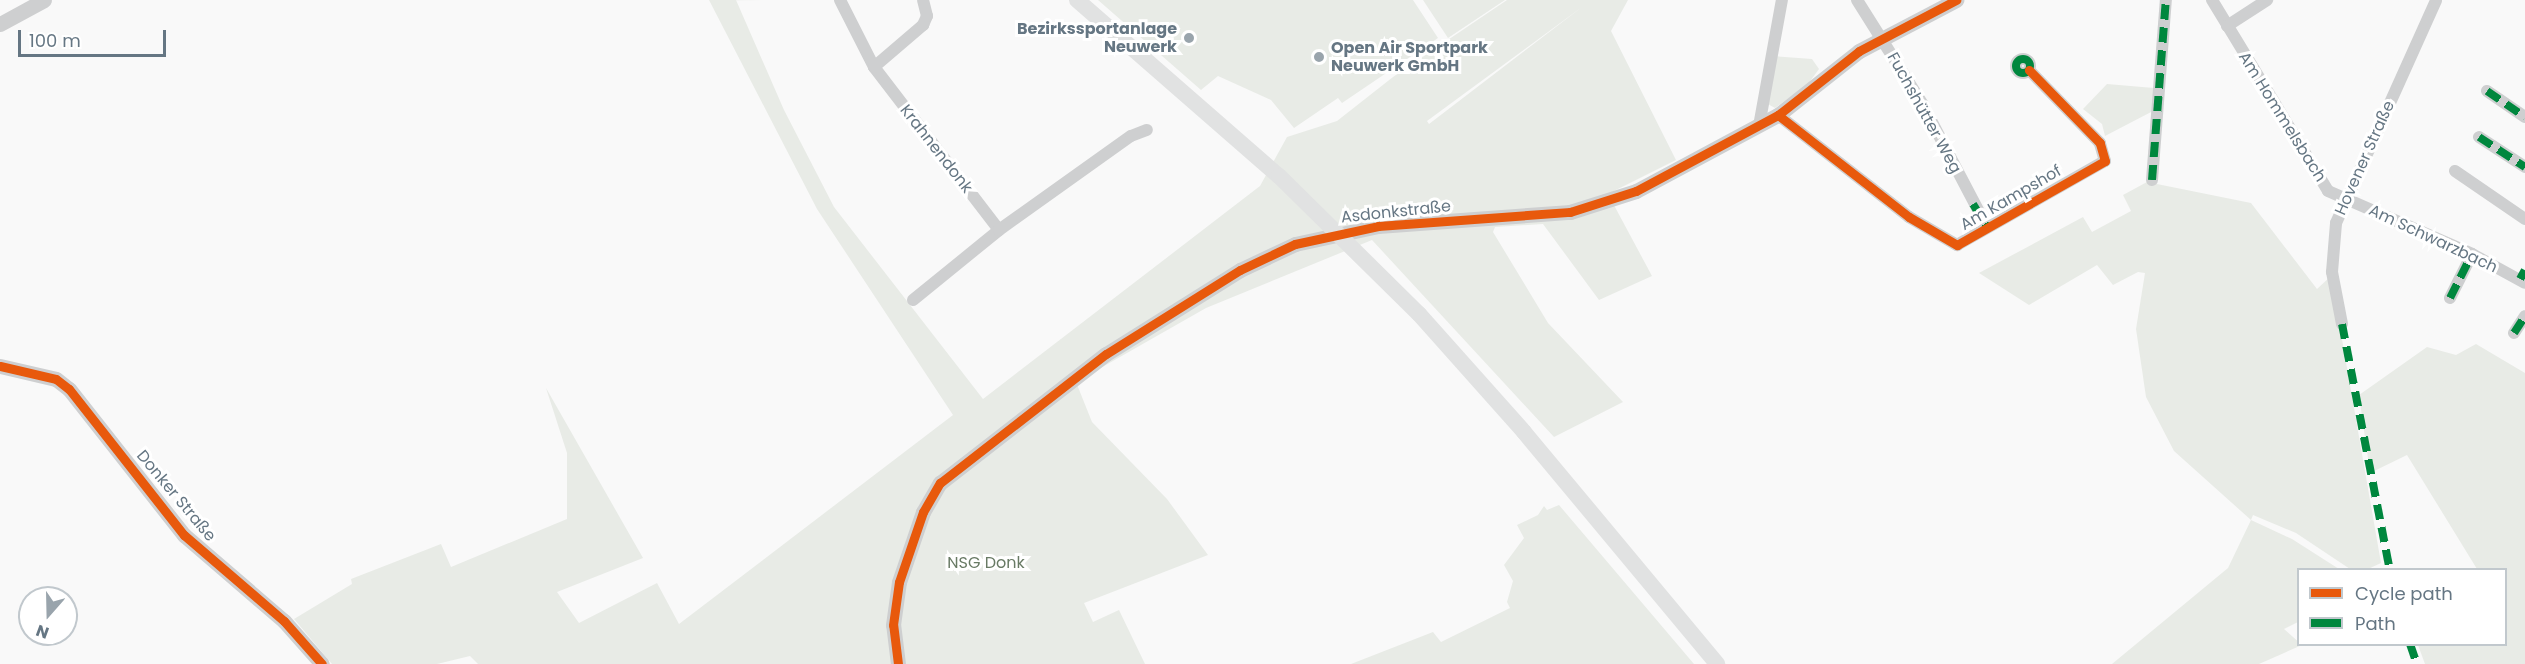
<!DOCTYPE html>
<meta charset="utf-8">
<style>
body{margin:0}
#map{position:relative;width:2525px;height:664px;overflow:hidden;background:#f9f9f9;font-family:Poppins,sans-serif}
div>[style]{position:absolute}
[style*='--x']{left:calc(var(--x)*1px);top:calc(var(--y)*1px);width:calc(var(--w)*1px);rotate:calc(var(--a)*1deg)}
.green>*{inset:0;background:#e8ebe6}
.minor>*{height:12px;margin:-6px;padding:0 6px;transform-origin:6px;border-radius:6px;background:#cecfd0}
.minor>.ring{margin:-6px;padding:0;box-sizing:content-box;background:none;border:12px solid #cecfd0;border-radius:50%}
.tertiary>*{height:15px;margin:-7.5px;padding:0 7.5px;transform-origin:7.5px;border-radius:7.5px;background:#cecfd0}
.secondary>*{height:16px;margin:-8px;padding:0 8px;transform-origin:8px;border-radius:8px;background:#e1e2e2}
.quiet>*{height:8px;margin-top:-4px;transform-origin:0;background:repeating-linear-gradient(90deg,#00873e 0 15px,transparent 0 23px)}
.quiet>.ring{margin:-4px;padding:0;box-sizing:content-box;background:none;border:8px solid #00873e;border-radius:50%}
.cycleway>*{height:9px;margin:-4.5px;padding:0 4.5px;transform-origin:4.5px;border-radius:4.5px;background:#e8590c}
.dots>*{width:16px;height:16px;translate:-50% -50%;box-sizing:border-box;border:3px solid #fff;border-radius:50%}
span{translate:-50% -50%;white-space:nowrap;text-align:center;line-height:1.15;-webkit-text-stroke:6px #fff;paint-order:stroke}
.poi-label{font-size:16px;color:#657683;font-weight:700}
.right{translate:-100% -50%;text-align:right}
.left{translate:0 -50%;text-align:left}
.street-label{font-size:16px;color:#657683}
.park-label{font-size:16px;color:#687a64}
.legend{position:absolute;left:2297px;top:568px;width:210px;height:78px;box-sizing:border-box;background:#fff;border:2px solid #c1c8cd;margin:0;padding:8px 10px;list-style:none;font-size:18px;color:#657683}
.legend li{display:flex;align-items:center;gap:12px;height:30px}
.legend b{width:30px;border:2px solid #c1c8cd}
.north{position:absolute;left:18px;top:586px;width:60px;height:60px;box-sizing:border-box;background:#fff;border:2px solid #c1c8cd;border-radius:50%;rotate:200deg;font-size:16px;font-weight:700;line-height:24px;text-align:center;color:#657683}
.north::after{content:'';display:block;margin:auto;width:21px;height:27px;background:#99a4ac;clip-path:polygon(50% 0,100% 100%,50% 72%,0 100%)}
.scale{position:absolute;left:18px;top:30px;width:148px;height:27px;box-sizing:border-box;border:3px solid #657683;border-top:0;padding-left:8px;font-size:18px;line-height:21px;white-space:nowrap;color:#657683;-webkit-text-stroke:4px #fff;paint-order:stroke}
</style>
<div id="map">
<div class="green">
<i style="clip-path:polygon(evenodd,709px 0,736px 0,784px 110px,834px 207px,983px 399px,1260px 186px,1287px 137px,1337px 121px,1393px 77px,1507px 0,1628px 0,1611px 31px,1676px 160px,1608px 194px,1652px 276px,1599px 300px,1543px 224px,1495px 227px,1493px 232px,1548px 323px,1623px 402px,1554px 437px,1372px 240px,1206px 308px,1076px 382px,1092px 422px,1167px 499px,1208px 555px,1084px 603px,1093px 622px,1119px 610px,1145px 664px,478px 664px,470px 656px,437px 664px,332px 664px,294px 619px,352px 584px,351px 579px,441px 544px,451px 567px,567px 519px,567px 453px,546px 388px,643px 558px,557px 592px,579px 623px,657px 583px,679px 624px,953px 415px,817px 209px,709px 0,1582px 7px,1429px 124px,1427px 121px,1582px 7px)"></i>
<i style="clip-path:polygon(1098px 0,1413px 0,1438px 38px,1342px 103px,1338px 98px,1294px 128px,1271px 100px,1218px 76px,1201px 90px)"></i>
<i style="clip-path:polygon(1423px 0,1505px 0,1448px 38px)"></i>
<i style="clip-path:polygon(1773px 56px,1812px 59px,1819px 69px,1808px 84px,1775px 108px,1766px 103px)"></i>
<i style="clip-path:polygon(2107px 84px,2154px 88px,2153px 111px,2105px 136px,2102px 124px,2083px 109px)"></i>
<i style="clip-path:polygon(2147px 182px,2251px 203px,2317px 289px,2331px 276px,2381px 563px,2368px 569px,2350px 569px,2296px 533px,2253px 515px,2251px 520px,2292px 539px,2339px 569px,2298px 570px,2298px 622px,2284px 629px,2302px 645px,2259px 664px,2112px 664px,2228px 568px,2251px 520px,2174px 451px,2146px 397px,2136px 329px,2145px 273px,2138px 272px,2113px 285px,2097px 265px,2029px 305px,1979px 273px,2083px 217px,2092px 232px,2131px 211px,2123px 195px)"></i>
<i style="clip-path:polygon(2476px 344px,2525px 373px,2525px 664px,2425px 664px,2418px 645px,2506px 644px,2506px 570px,2477px 569px,2407px 455px,2370px 473px,2359px 395px,2427px 347px,2456px 355px)"></i>
<i style="clip-path:polygon(1559px 505px,1694px 664px,1351px 664px,1433px 632px,1441px 642px,1510px 608px,1507px 602px,1513px 581px,1504px 565px,1524px 538px,1517px 525px,1538px 515px,1544px 506px,1547px 510px)"></i>
</div>
<div class="minor">
<i style="--x:840;--y:0;--w:75;--a:63.1"></i>
<i style="--x:874;--y:67;--w:205;--a:52.5"></i>
<i style="--x:1857;--y:0;--w:124;--a:57.8"></i>
<i style="--x:1923;--y:105;--w:138;--a:62.3"></i>
<i style="--x:2212;--y:0;--w:223;--a:58.7"></i>
<i style="--x:2328;--y:191;--w:157;--a:23.6"></i>
<i style="--x:2472;--y:254;--w:60;--a:28.7"></i>
<i style="--x:2227;--y:26;--w:48;--a:-33"></i>
<i class="ring" style="left:2016px;top:59px;width:2px;height:2px"></i>
<i style="--x:874;--y:67;--w:65;--a:-40.6"></i>
<i style="--x:923;--y:25;--w:10;--a:-66"></i>
<i style="--x:927;--y:16;--w:16;--a:-104"></i>
<i style="--x:2487;--y:91;--w:46;--a:34.4"></i>
<i style="--x:1778;--y:115;--w:166;--a:37.9"></i>
<i style="--x:1909;--y:217;--w:56;--a:30.3"></i>
<i style="--x:1957;--y:245;--w:170;--a:-29.6"></i>
<i style="--x:2105;--y:161;--w:19;--a:-106"></i>
<i style="--x:2100;--y:143;--w:102;--a:-134.2"></i>
<i style="--x:1759;--y:126;--w:128;--a:-79.7"></i>
<i style="--x:2479;--y:137;--w:55;--a:33.1"></i>
<i style="--x:2455;--y:171;--w:85;--a:34.4"></i>
<i style="--x:2152;--y:180;--w:181;--a:-85.6"></i>
<i style="--x:2450;--y:298;--w:49;--a:-63.4"></i>
<i style="--x:913;--y:300;--w:111;--a:-39.1"></i>
<i style="--x:999;--y:230;--w:162;--a:-35.5"></i>
<i style="--x:1131;--y:136;--w:17;--a:-21"></i>
<i style="--x:2342;--y:324;--w:53;--a:-100.9"></i>
<i style="--x:2332;--y:272;--w:49;--a:-85.3"></i>
<i style="--x:2336;--y:223;--w:244;--a:-65.8"></i>
<i style="--x:2514;--y:333;--w:20;--a:-57"></i>
</div>
<div class="tertiary">
<i style="--x:0;--y:24;--w:50;--a:-28.6"></i>
<i style="--x:0;--y:366;--w:57;--a:13.1"></i>
<i style="--x:56;--y:379;--w:16;--a:38"></i>
<i style="--x:69;--y:389;--w:186;--a:51.8"></i>
<i style="--x:184;--y:535;--w:132;--a:40.7"></i>
<i style="--x:284;--y:621;--w:57;--a:48.5"></i>
<i style="--x:898;--y:664;--w:39;--a:-97"></i>
<i style="--x:893;--y:625;--w:43;--a:-82.1"></i>
<i style="--x:899;--y:582;--w:74;--a:-71.1"></i>
<i style="--x:923;--y:512;--w:34;--a:-60"></i>
<i style="--x:940;--y:483;--w:210;--a:-37.9"></i>
<i style="--x:1106;--y:354;--w:158;--a:-32.1"></i>
<i style="--x:1240;--y:270;--w:61;--a:-25.3"></i>
<i style="--x:1295;--y:244;--w:85;--a:-12.2"></i>
<i style="--x:1378;--y:226;--w:193;--a:-4.2"></i>
<i style="--x:1570;--y:212;--w:69;--a:-17.7"></i>
<i style="--x:1636;--y:191;--w:161;--a:-28.2"></i>
<i style="--x:1778;--y:115;--w:103;--a:-38.3"></i>
<i style="--x:1859;--y:51;--w:110;--a:-27.7"></i>
</div>
<div class="secondary">
<i style="--x:1077;--y:0;--w:268;--a:41.1"></i>
<i style="--x:1279;--y:176;--w:197;--a:44.6"></i>
<i style="--x:1419;--y:314;--w:158;--a:48.3"></i>
<i style="--x:1524;--y:432;--w:302;--a:50.2"></i>
</div>
<div class="quiet">
<i class="ring" style="left:2016px;top:59px;width:6px;height:6px"></i>
<i style="--x:2487;--y:91;--w:46;--a:34.4"></i>
<i style="--x:2479;--y:137;--w:55;--a:33.1"></i>
<i style="--x:2152;--y:180;--w:181;--a:-85.6"></i>
<i style="--x:1973;--y:204;--w:27;--a:59"></i>
<i style="--x:2520;--y:279;--w:10;--a:-61"></i>
<i style="--x:2450;--y:298;--w:49;--a:-63.4"></i>
<i style="--x:2342;--y:324;--w:251;--a:79"></i>
<i style="--x:2514;--y:333;--w:20;--a:-57"></i>
<i style="--x:2410;--y:644;--w:21;--a:71"></i>
</div>
<div class="cycleway">
<i style="--x:1778;--y:115;--w:166;--a:37.9"></i>
<i style="--x:1909;--y:217;--w:56;--a:30.3"></i>
<i style="--x:1957;--y:245;--w:170;--a:-29.6"></i>
<i style="--x:2105;--y:161;--w:19;--a:-106"></i>
<i style="--x:2100;--y:143;--w:102;--a:-134.2"></i>
<i style="--x:0;--y:366;--w:57;--a:13.1"></i>
<i style="--x:56;--y:379;--w:16;--a:38"></i>
<i style="--x:69;--y:389;--w:186;--a:51.8"></i>
<i style="--x:184;--y:535;--w:132;--a:40.7"></i>
<i style="--x:284;--y:621;--w:57;--a:48.5"></i>
<i style="--x:898;--y:664;--w:39;--a:-97"></i>
<i style="--x:893;--y:625;--w:43;--a:-82.1"></i>
<i style="--x:899;--y:582;--w:74;--a:-71.1"></i>
<i style="--x:923;--y:512;--w:34;--a:-60"></i>
<i style="--x:940;--y:483;--w:210;--a:-37.9"></i>
<i style="--x:1106;--y:354;--w:158;--a:-32.1"></i>
<i style="--x:1240;--y:270;--w:61;--a:-25.3"></i>
<i style="--x:1295;--y:244;--w:85;--a:-12.2"></i>
<i style="--x:1378;--y:226;--w:193;--a:-4.2"></i>
<i style="--x:1570;--y:212;--w:69;--a:-17.7"></i>
<i style="--x:1636;--y:191;--w:161;--a:-28.2"></i>
<i style="--x:1778;--y:115;--w:103;--a:-38.3"></i>
<i style="--x:1859;--y:51;--w:110;--a:-27.7"></i>
</div>
<div class="dots">
<i style="left:1189px;top:38px;background:#99a4ac"></i>
<i style="left:1319px;top:57px;background:#99a4ac"></i>
</div>
<div class="poi-label">
<span class="right" style="left:1177px;top:38px">Bezirkssportanlage<br>Neuwerk</span>
<span class="left" style="left:1331px;top:57px">Open Air Sportpark<br>Neuwerk GmbH</span>
</div>
<div class="street-label">
<span style="left:1924px;top:113px;rotate:61deg">Fuchshütter Weg</span>
<span style="left:2282px;top:117px;rotate:58deg">Am Hommelsbach</span>
<span style="left:936px;top:149px;rotate:52deg">Krahnendonk</span>
<span style="left:2365px;top:158px;rotate:-66deg">Hovener Straße</span>
<span style="left:2011px;top:198px;rotate:-30deg">Am Kampshof</span>
<span style="left:1396px;top:212px;rotate:-6deg">Asdonkstraße</span>
<span style="left:2433px;top:239px;rotate:25deg">Am Schwarzbach</span>
<span style="left:176px;top:496px;rotate:50deg">Donker Straße</span>
</div>
<div class="park-label">
<span style="left:986px;top:563px">NSG Donk</span>
</div>
<ul class="legend">
<li><b style="height:8px;background:#e8590c"></b>Cycle path</li>
<li><b style="height:8px;background:#00873e"></b>Path</li>
</ul>
<div class="north">N</div>
<div class="scale">100 m</div>
</div>
